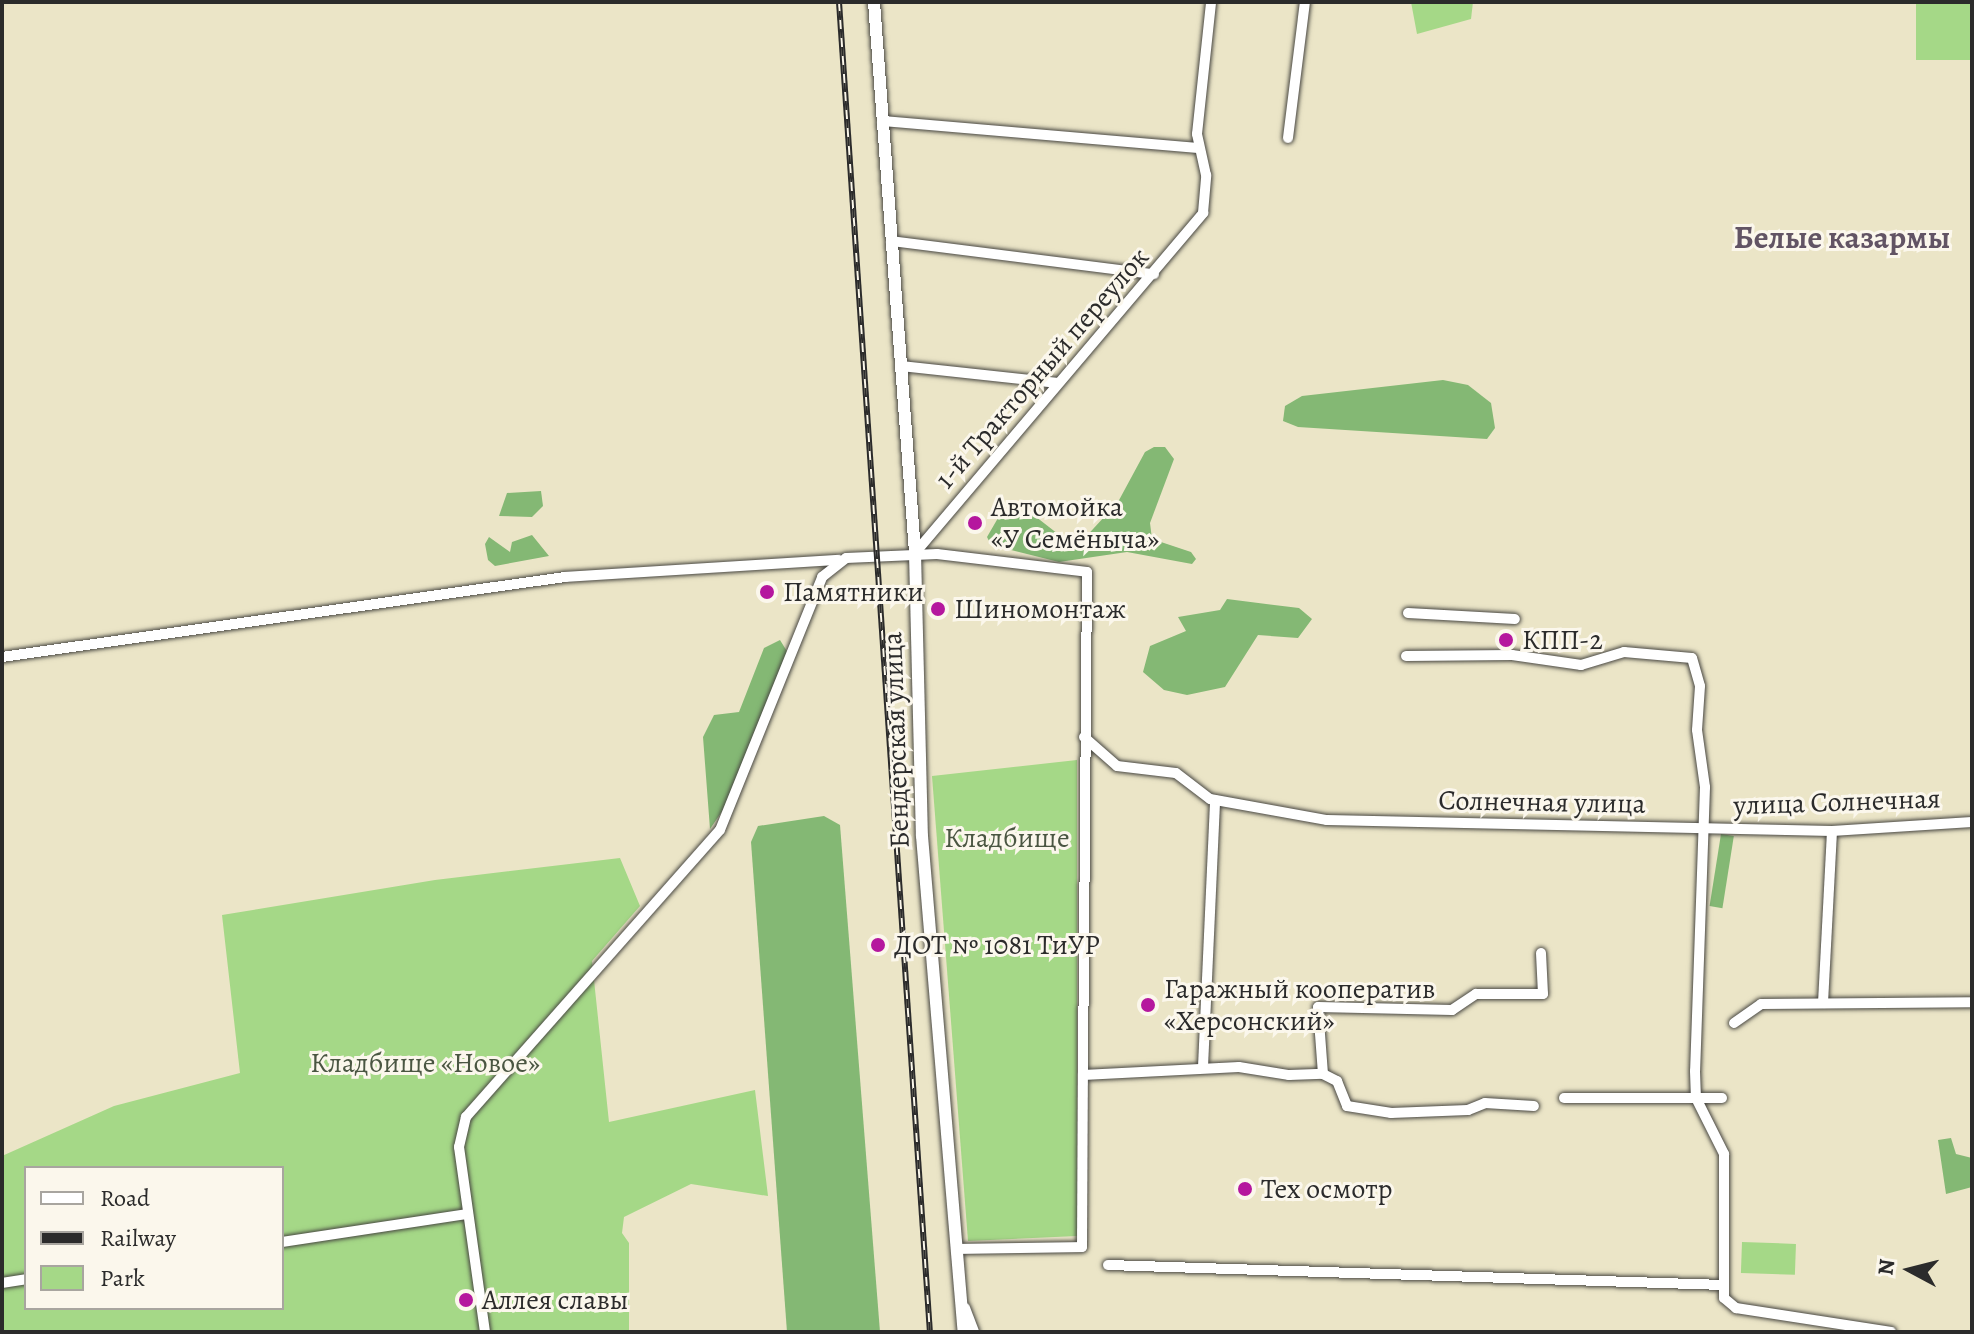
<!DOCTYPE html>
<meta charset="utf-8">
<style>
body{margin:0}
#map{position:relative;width:1974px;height:1334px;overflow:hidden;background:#ebe5c7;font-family:Alegreya,serif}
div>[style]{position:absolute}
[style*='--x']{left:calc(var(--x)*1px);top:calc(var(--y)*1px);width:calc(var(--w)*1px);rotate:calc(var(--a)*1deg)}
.green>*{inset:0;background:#a5d887;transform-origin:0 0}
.forest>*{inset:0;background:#84b874;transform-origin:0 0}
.roads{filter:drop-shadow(0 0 2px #484742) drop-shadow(0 0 2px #484742)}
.minor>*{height:10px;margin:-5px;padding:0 5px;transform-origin:5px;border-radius:5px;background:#fff}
.major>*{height:12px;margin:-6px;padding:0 6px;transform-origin:6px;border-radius:6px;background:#fff}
.rail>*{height:6px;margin-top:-3px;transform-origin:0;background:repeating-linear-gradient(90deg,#fbf7ec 0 9px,#2b2b2b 0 18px);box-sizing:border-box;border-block:2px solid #2b2b2b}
.dots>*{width:22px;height:22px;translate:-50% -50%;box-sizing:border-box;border:4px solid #fbf7ec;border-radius:50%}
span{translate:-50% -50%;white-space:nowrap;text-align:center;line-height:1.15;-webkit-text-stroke:6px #fbf7ec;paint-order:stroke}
.street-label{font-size:28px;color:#2b2b2b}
.poi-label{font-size:28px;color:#2b2b2b}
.left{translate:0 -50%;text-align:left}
.park-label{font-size:28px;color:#4a5642}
.quarter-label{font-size:32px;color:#625464;font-weight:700}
.frame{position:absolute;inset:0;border:4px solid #2b2b2b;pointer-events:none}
.legend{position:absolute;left:24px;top:1166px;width:260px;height:144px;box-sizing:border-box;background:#fbf7ec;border:2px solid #a8a59f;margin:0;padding:10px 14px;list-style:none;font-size:24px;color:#2b2b2b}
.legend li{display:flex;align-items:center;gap:16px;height:40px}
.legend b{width:40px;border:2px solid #a8a59f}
.north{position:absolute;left:1870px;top:1230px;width:80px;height:80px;-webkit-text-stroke:6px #fbf7ec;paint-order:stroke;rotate:277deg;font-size:22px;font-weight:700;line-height:32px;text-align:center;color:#2b2b2b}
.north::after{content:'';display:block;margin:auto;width:28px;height:36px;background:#2b2b2b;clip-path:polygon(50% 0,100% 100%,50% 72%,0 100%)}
</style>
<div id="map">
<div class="green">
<i style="clip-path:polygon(1411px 2px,1473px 2px,1471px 19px,1417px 34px)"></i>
<i style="left:1916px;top:2px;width:56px;height:58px"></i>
<i style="clip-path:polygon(1077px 760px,1077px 1236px,968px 1241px,932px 776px)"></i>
<i style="clip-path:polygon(evenodd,620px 858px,640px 906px,592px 961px,609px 1122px,755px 1090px,768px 1196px,691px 1184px,624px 1217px,622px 1233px,629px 1243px,629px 1332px,2px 1332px,2px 1156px,114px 1106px,240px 1073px,222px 915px,435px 880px,620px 858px,26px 1168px,282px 1168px,282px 1308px,26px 1308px,26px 1168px)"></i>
<i style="left:1742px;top:1242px;width:54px;height:31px;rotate:2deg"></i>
</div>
<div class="forest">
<i style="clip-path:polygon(1443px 380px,1468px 385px,1491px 403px,1495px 428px,1487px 439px,1298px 427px,1283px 421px,1285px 406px,1302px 396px)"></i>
<i style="clip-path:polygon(1154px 447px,1165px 447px,1174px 459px,1150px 523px,1152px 539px,1191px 552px,1196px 559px,1192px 564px,1127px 552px,1059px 562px,991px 545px,987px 537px,998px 518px,1031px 513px,1058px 534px,1081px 542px,1118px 502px,1145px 452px)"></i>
<i style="clip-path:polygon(541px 491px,543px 506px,532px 517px,499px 516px,507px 493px)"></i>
<i style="clip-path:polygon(532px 535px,549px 556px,495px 566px,488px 560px,485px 544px,489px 537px,510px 552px,512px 542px)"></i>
<i style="clip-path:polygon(1227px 599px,1299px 608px,1312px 619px,1298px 638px,1258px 635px,1225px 687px,1187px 695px,1164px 690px,1143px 672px,1150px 646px,1186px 631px,1178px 617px,1220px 610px)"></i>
<i style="clip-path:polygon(780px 640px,788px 653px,725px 807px,710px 829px,703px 737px,714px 715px,739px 712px,764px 648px)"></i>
<i style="clip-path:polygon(824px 816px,840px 825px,880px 1332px,787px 1332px,751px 842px,758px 826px)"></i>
<i style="left:1721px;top:834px;width:13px;height:73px;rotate:9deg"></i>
<i style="clip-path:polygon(1951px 1138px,1956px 1154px,1972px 1158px,1972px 1187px,1946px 1194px,1938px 1140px)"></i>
</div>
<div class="roads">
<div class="minor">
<i style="--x:882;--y:121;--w:318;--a:4.9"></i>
<i style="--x:1288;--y:138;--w:137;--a:-82.9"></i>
<i style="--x:891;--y:241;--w:265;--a:7.2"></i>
<i style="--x:901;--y:366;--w:158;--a:6.2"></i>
<i style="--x:915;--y:553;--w:446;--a:-49.7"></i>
<i style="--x:1203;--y:213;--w:38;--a:-85"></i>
<i style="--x:1206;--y:175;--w:42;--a:-102.4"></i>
<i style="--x:1197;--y:134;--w:133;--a:-83.9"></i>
<i style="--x:1408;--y:613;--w:107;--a:3.2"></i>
<i style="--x:1406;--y:656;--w:106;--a:-0.5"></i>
<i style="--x:1512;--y:655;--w:70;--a:8.2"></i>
<i style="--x:1581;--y:665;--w:45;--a:-16.8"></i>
<i style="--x:1624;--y:652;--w:68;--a:5"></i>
<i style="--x:1692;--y:658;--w:29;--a:74"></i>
<i style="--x:1700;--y:686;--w:44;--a:93.9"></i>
<i style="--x:1697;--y:730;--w:58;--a:82"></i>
<i style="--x:1705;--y:787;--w:284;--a:92"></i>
<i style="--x:1695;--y:1071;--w:27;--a:88"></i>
<i style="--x:1696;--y:1098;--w:63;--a:63.4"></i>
<i style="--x:1724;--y:1154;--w:144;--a:90"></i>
<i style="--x:1724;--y:1298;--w:16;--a:40"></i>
<i style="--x:1736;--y:1308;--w:157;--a:8.8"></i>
<i style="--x:2;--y:657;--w:569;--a:-8.09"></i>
<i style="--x:565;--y:577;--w:274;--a:-3.6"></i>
<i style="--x:1084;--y:737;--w:44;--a:41.3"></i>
<i style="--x:1117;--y:766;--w:59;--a:6.8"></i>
<i style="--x:1176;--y:773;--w:43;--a:37.4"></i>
<i style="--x:1210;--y:799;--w:119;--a:10.2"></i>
<i style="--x:1327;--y:820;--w:505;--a:1.25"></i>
<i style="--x:1832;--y:831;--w:140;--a:-3.7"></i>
<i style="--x:1823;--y:1003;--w:172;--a:-87"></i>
<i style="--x:1734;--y:1023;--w:33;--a:-35"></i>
<i style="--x:1761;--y:1004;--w:211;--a:-0.5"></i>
<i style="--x:1203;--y:1067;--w:267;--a:-87.4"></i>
<i style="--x:1323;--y:1074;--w:67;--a:-94.3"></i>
<i style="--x:1318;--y:1007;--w:134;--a:1.3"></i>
<i style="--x:1452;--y:1010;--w:29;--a:-34"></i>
<i style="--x:1476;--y:994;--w:67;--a:0"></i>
<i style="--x:1543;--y:994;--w:41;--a:-92.8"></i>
<i style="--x:1564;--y:1098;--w:158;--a:0"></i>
<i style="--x:282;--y:1242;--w:188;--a:-8.6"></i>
<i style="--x:959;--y:1249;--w:123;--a:-0.9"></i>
<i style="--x:1082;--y:1247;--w:172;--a:-89.7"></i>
<i style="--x:1108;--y:1265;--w:616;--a:1.86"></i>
<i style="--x:2;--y:1283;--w:24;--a:-9"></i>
<i style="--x:965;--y:1308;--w:26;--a:69"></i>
<i style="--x:485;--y:1332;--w:187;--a:-98"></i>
<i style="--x:459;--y:1147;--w:31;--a:-77"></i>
<i style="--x:466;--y:1117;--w:383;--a:-48.5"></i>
<i style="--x:720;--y:830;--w:273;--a:-68"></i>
<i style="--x:822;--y:577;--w:31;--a:-38"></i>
<i style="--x:846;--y:558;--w:91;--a:-2.5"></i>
<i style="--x:937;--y:554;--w:151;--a:6.8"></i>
<i style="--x:1087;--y:572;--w:503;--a:90.46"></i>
<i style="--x:1083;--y:1075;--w:156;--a:-2.9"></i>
<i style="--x:1239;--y:1067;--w:51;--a:9.1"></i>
<i style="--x:1289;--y:1075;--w:34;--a:-2"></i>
<i style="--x:1323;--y:1074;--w:16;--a:27"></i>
<i style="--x:1337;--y:1081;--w:27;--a:68"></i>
<i style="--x:1347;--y:1106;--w:45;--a:9"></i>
<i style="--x:1391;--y:1113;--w:77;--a:-2.2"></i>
<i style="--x:1468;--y:1110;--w:18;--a:-22"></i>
<i style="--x:1485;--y:1103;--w:49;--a:3.5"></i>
</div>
<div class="major">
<i style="--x:874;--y:2;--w:553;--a:85.74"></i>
<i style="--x:915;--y:553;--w:283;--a:88.6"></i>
<i style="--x:922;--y:836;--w:498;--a:85.2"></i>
</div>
</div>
<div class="rail">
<i style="--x:839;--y:2;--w:1333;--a:86.09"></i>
</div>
<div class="dots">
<i style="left:975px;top:523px;background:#b5179e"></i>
<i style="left:767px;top:592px;background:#b5179e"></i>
<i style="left:938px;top:609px;background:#b5179e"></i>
<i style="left:1506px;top:640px;background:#b5179e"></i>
<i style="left:878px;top:945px;background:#b5179e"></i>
<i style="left:1148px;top:1005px;background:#b5179e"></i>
<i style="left:1245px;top:1189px;background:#b5179e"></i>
<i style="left:466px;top:1300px;background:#b5179e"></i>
</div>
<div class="street-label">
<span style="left:1042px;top:368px;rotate:-49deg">1-й Тракторный переулок</span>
<span style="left:896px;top:740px;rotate:-92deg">Бендерская улица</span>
<span style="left:1542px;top:802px;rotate:1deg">Солнечная улица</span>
<span style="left:1837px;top:802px;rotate:-2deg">улица Солнечная</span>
</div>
<div class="poi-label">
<span class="left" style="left:991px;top:523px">Автомойка<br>«У Семёныча»</span>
<span class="left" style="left:783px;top:592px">Памятники</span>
<span class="left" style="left:954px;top:609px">Шиномонтаж</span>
<span class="left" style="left:1522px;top:640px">КПП-2</span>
<span class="left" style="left:894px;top:945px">ДОТ № 1081 ТиУР</span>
<span class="left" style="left:1164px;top:1005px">Гаражный кооператив<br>«Херсонский»</span>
<span class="left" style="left:1261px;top:1189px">Тех осмотр</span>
<span class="left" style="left:482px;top:1300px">Аллея славы</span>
</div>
<div class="park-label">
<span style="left:1007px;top:838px">Кладбище</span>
<span style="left:425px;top:1063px">Кладбище «Новое»</span>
</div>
<div class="quarter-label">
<span style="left:1842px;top:237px">Белые казармы</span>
</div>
<div class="frame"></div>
<ul class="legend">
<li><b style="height:10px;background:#fff"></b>Road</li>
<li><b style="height:10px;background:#2b2b2b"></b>Railway</li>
<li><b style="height:22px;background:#a5d887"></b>Park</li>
</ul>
<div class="north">N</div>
</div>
